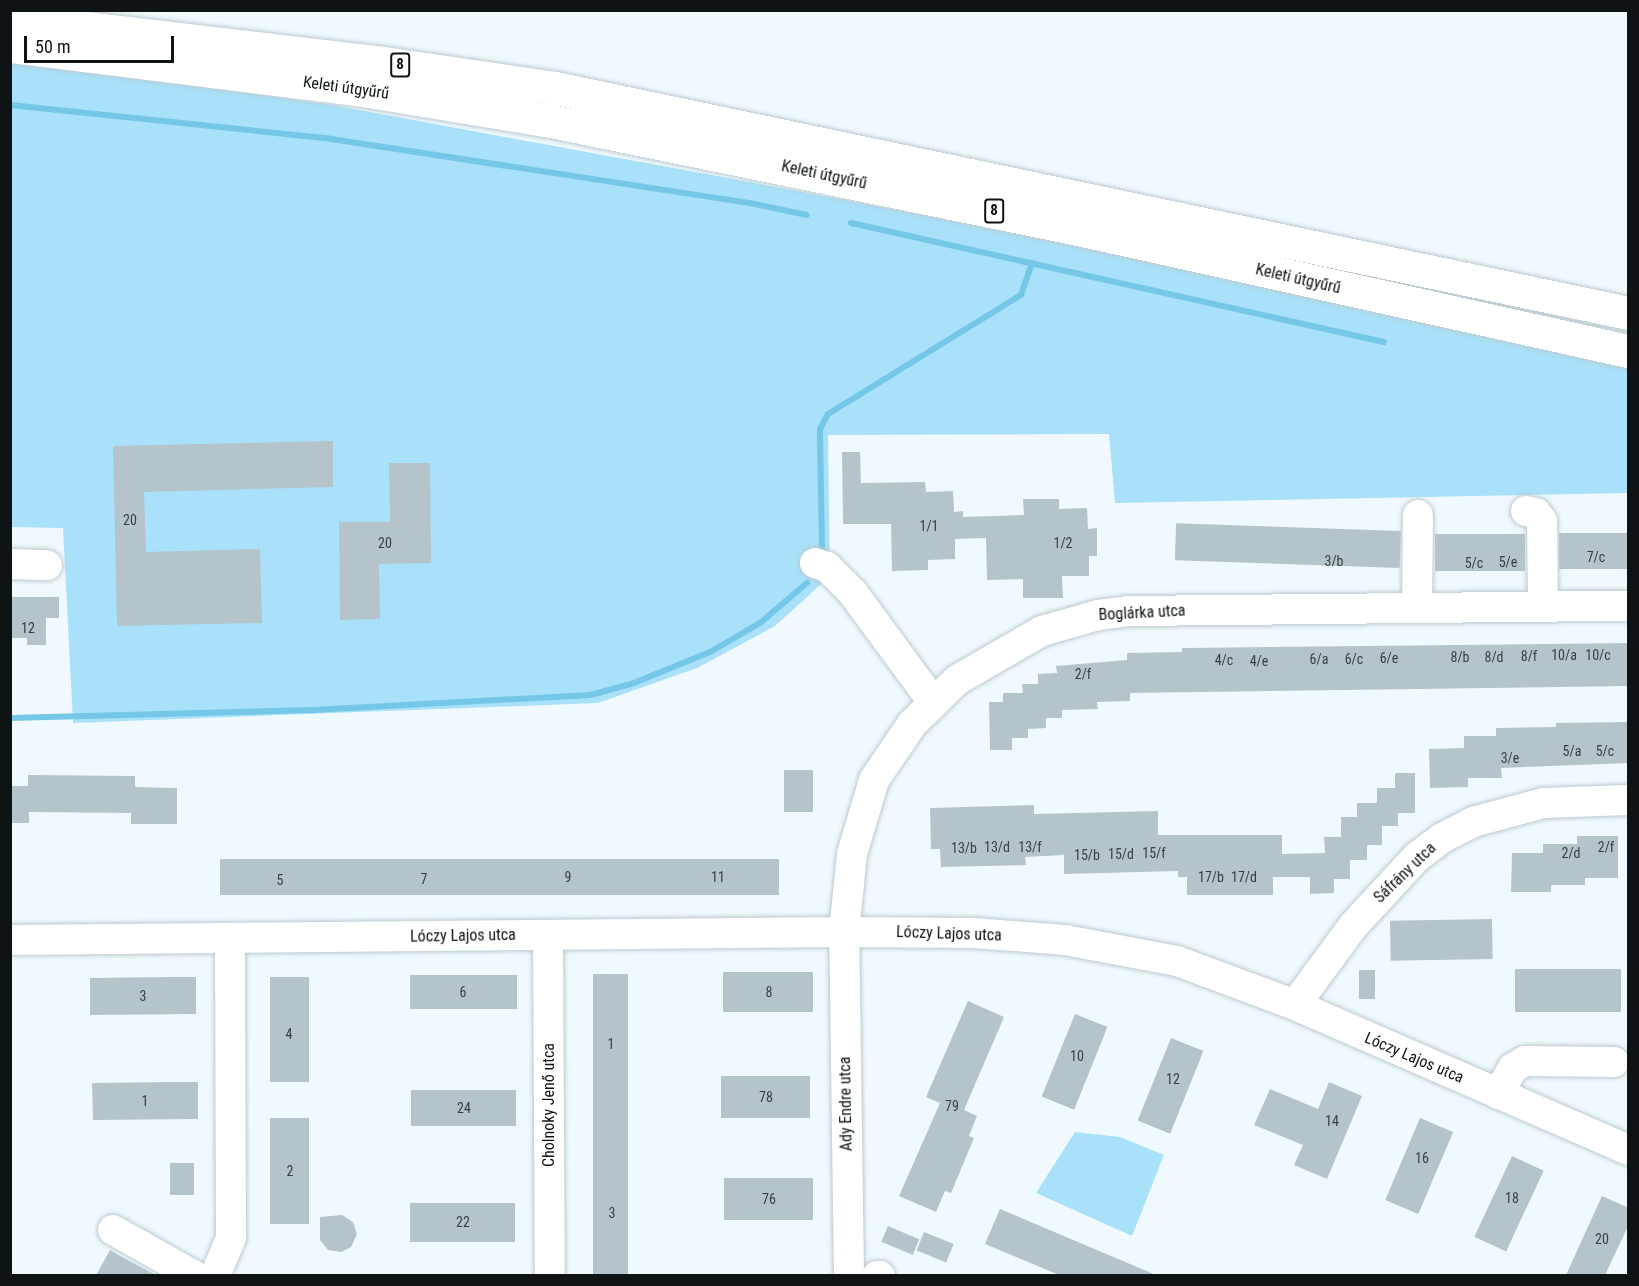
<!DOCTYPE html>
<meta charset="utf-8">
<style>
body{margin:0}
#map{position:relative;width:1639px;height:1286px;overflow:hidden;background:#f0fafe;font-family:"Roboto Condensed",sans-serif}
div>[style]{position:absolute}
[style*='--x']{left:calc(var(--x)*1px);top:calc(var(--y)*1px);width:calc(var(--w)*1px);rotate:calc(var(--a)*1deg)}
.green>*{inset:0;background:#a8e1f9}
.stream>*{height:6px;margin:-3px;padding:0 3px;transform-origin:3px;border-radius:3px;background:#74c7e7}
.building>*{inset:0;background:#b5c4ca;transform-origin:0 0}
.roads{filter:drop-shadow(0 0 2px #bbcad0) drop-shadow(0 0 2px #bbcad0)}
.minor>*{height:30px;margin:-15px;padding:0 15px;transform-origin:15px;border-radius:15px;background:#fff}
.major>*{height:33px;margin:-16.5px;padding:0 16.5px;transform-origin:16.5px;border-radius:16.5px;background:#fff}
span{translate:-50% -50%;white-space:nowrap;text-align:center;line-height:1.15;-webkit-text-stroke:4.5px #fff;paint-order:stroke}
.number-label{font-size:14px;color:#383f42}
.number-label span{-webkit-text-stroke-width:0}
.shield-label span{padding:2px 4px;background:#fff;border:2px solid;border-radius:4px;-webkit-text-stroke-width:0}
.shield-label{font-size:15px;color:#0e1315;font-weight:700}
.street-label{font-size:16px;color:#0e1315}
.frame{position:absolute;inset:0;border:12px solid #0e1315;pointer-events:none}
.scale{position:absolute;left:24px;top:36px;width:150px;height:27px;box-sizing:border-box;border:3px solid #0e1315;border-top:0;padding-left:8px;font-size:18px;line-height:21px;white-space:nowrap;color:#0e1315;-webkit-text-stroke:4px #fff;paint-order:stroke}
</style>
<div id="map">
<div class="green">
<i style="clip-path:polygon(11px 60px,332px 105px,792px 190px,1273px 282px,1628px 361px,1628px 493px,1115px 503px,1109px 434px,828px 435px,830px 576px,775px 626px,697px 668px,598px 703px,73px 723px,63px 528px,11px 527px)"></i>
<i style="clip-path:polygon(1075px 1132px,1120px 1137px,1164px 1155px,1132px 1236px,1036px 1193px)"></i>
</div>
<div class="stream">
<i style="--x:10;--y:105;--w:323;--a:6"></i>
<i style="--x:331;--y:139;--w:424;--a:8.7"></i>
<i style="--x:750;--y:203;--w:58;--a:11.9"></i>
<i style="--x:851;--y:223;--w:546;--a:12.59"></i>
<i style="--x:822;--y:549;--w:120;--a:-91"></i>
<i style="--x:820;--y:429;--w:17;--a:-62"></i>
<i style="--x:828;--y:414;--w:227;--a:-31.7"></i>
<i style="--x:1021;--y:295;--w:34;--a:-71"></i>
<i style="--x:10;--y:718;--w:303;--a:-1.5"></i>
<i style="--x:313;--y:710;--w:278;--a:-3.1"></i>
<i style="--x:591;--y:695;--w:45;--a:-15.6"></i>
<i style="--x:634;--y:683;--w:82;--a:-22.2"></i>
<i style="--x:710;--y:652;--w:58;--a:-30.1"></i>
<i style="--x:760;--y:623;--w:62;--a:-40.4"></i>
</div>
<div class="building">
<i style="clip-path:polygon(333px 441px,333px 487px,144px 492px,146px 552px,260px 549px,262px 623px,117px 626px,113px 446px)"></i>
<i style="clip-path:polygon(842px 452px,860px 452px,861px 483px,925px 482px,926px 492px,953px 491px,954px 512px,963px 511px,963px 517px,1024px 515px,1023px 499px,1059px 499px,1059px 509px,1087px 508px,1088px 529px,1097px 528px,1097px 556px,1089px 556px,1089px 576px,1062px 576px,1063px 598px,1023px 598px,1023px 579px,987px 580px,986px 538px,955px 539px,955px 559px,928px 560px,928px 570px,892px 571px,891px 524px,843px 524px)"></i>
<i style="clip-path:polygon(389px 463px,430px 463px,431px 563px,379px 564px,380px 619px,340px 620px,339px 522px,390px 522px)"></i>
<i style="left:1401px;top:531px;width:37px;height:225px;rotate:92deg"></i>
<i style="left:1629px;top:533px;width:36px;height:70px;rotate:90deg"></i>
<i style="left:1525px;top:534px;width:37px;height:90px;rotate:90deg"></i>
<i style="clip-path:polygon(10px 597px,59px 597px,59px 618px,46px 618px,46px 645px,27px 645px,27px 638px,10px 638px)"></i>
<i style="clip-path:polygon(1629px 643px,1629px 686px,1130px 693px,1130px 701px,1097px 702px,1098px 709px,1062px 710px,1062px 718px,1046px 718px,1046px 728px,1028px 729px,1028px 738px,1012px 738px,1012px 750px,990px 750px,989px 702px,1003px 702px,1003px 693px,1023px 693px,1022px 684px,1038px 684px,1038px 674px,1057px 673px,1056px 666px,1127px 660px,1127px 653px,1182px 652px,1182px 648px)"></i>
<i style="clip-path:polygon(1629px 722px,1629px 763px,1501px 768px,1502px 778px,1468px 778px,1468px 787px,1430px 788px,1429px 749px,1464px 748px,1464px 736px,1496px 736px,1496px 728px,1556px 727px,1556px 723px)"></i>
<i style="left:784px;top:770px;width:29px;height:42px"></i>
<i style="clip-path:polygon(1395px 773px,1415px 773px,1415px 813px,1398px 813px,1398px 826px,1382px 826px,1382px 845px,1367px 845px,1367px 860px,1350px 860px,1350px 879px,1334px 879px,1334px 893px,1310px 894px,1310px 877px,1273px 877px,1273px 895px,1187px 895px,1187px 877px,1178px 877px,1178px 871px,1064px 874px,1064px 855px,1025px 857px,1026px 865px,941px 867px,940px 849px,931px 849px,930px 808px,1034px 805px,1034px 814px,1158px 811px,1158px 835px,1282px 835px,1282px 854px,1325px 853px,1324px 837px,1341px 837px,1341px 817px,1357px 817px,1357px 803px,1377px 803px,1377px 788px,1395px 788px)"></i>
<i style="clip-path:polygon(28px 775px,135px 776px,135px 787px,177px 788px,177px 824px,131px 824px,131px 813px,29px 812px,29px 823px,10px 823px,10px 786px,28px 786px)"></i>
<i style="clip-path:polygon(1577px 836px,1618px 836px,1618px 878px,1585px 878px,1585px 885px,1551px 885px,1551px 892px,1511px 892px,1512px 853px,1543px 853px,1543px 844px,1577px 844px)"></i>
<i style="left:779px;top:859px;width:36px;height:559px;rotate:90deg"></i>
<i style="left:1492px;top:919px;width:40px;height:102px;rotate:89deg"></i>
<i style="left:1621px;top:969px;width:43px;height:106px;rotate:90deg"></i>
<i style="left:1359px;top:970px;width:16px;height:29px"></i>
<i style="left:723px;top:972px;width:90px;height:40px"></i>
<i style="left:593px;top:974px;width:35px;height:301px"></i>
<i style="left:410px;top:975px;width:107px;height:34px"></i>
<i style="clip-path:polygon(169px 977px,196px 977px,196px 1014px,90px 1015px,90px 978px)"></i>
<i style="left:270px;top:977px;width:39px;height:105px"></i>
<i style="clip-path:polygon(968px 1001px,1004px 1017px,964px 1110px,977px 1116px,969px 1136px,974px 1138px,951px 1193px,945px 1191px,936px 1212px,899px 1196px,940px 1103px,926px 1097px)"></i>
<i style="left:1075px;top:1014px;width:35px;height:89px;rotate:22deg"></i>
<i style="left:1171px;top:1038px;width:35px;height:89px;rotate:22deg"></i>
<i style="left:721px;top:1076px;width:89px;height:42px"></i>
<i style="clip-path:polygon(172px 1082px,198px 1082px,198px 1119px,93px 1120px,92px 1083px)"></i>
<i style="clip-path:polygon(1329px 1082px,1362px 1096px,1327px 1179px,1294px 1165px,1303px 1145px,1254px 1125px,1270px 1089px,1318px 1109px)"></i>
<i style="left:411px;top:1090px;width:105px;height:36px"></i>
<i style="left:270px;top:1118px;width:39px;height:106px"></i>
<i style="left:1420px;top:1118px;width:36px;height:89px;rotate:23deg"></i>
<i style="left:1512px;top:1156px;width:35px;height:89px;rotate:25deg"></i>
<i style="left:170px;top:1163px;width:24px;height:32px"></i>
<i style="left:724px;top:1178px;width:89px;height:42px"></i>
<i style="clip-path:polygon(1602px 1196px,1629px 1208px,1629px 1224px,1605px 1275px,1566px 1275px)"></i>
<i style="left:410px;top:1203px;width:105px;height:39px"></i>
<i style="clip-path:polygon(1000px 1209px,1156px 1275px,1059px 1275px,985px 1244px)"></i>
<i style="clip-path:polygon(342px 1215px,353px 1222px,357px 1234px,351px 1247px,341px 1252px,328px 1250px,320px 1240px,320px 1217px)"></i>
<i style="left:888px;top:1226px;width:34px;height:17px;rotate:23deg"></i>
<i style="left:924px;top:1232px;width:32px;height:20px;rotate:22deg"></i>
<i style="clip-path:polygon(110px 1250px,120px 1256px,156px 1275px,96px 1275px)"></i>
</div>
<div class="roads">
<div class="minor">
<i style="--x:1526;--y:511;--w:10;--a:11"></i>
<i style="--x:1536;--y:513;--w:10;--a:53"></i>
<i style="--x:1542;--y:521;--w:86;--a:89.3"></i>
<i style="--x:815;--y:563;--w:13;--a:18"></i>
<i style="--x:827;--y:567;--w:37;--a:45"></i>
<i style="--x:853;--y:593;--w:135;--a:53.7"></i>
<i style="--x:10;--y:564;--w:37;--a:2"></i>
<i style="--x:1417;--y:608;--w:93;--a:-89.4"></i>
<i style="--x:548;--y:935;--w:341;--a:89.7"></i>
<i style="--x:10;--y:940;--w:834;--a:-0.55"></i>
<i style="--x:844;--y:932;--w:130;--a:0.4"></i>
<i style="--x:974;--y:933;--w:91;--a:4.4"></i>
<i style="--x:1065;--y:940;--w:114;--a:10.6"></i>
<i style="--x:1177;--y:961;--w:126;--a:20.4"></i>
<i style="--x:1295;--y:1005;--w:363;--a:23.5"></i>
<i style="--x:1295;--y:1005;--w:98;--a:-53.7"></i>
<i style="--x:1353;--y:926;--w:94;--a:-47.2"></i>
<i style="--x:1417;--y:857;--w:31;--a:-37"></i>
<i style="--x:1442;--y:838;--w:35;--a:-27"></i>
<i style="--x:1473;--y:822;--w:73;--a:-15"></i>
<i style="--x:1544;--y:803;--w:84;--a:-2"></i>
<i style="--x:1498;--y:1094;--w:30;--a:-60"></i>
<i style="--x:1513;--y:1068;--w:14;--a:-30"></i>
<i style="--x:1525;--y:1061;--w:89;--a:0.6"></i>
<i style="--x:113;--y:1230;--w:94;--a:29.3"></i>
<i style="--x:215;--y:1276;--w:41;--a:-67.2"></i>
<i style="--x:231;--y:1238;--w:299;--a:-90.2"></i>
<i style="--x:849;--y:1276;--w:344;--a:-90.8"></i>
<i style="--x:844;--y:932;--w:78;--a:-84.1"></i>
<i style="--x:852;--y:854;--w:77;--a:-73.4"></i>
<i style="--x:874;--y:780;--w:68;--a:-55.8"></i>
<i style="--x:912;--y:724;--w:63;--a:-44.4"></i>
<i style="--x:957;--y:680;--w:98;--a:-30"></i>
<i style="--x:1042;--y:631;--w:58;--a:-15.9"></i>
<i style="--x:1098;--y:615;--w:31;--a:-7"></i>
<i style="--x:1129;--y:611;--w:499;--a:-0.6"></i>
<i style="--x:877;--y:1276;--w:3;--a:0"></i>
</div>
<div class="major">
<i style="--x:10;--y:19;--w:370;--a:6.7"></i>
<i style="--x:377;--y:62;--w:180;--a:8.3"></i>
<i style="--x:555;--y:88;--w:1096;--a:11.84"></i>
<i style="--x:10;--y:46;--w:349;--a:7.1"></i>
<i style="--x:356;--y:89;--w:193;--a:9.3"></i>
<i style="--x:546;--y:120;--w:543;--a:11.58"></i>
<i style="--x:1078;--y:229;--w:563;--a:12.51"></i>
</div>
</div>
<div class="number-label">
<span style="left:130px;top:520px">20</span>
<span style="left:929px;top:526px">1/1</span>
<span style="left:385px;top:543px">20</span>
<span style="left:1063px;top:543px">1/2</span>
<span style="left:1596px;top:557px">7/c</span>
<span style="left:1334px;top:561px">3/b</span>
<span style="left:1508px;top:562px">5/e</span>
<span style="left:1474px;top:563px">5/c</span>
<span style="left:28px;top:628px">12</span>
<span style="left:1564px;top:655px">10/a</span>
<span style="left:1598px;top:655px">10/c</span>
<span style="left:1529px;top:656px">8/f</span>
<span style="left:1460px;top:657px">8/b</span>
<span style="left:1494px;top:657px">8/d</span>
<span style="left:1389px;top:658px">6/e</span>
<span style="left:1319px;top:659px">6/a</span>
<span style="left:1354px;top:659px">6/c</span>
<span style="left:1224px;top:660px">4/c</span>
<span style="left:1259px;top:661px">4/e</span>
<span style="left:1083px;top:674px">2/f</span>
<span style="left:1572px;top:751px">5/a</span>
<span style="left:1605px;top:751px">5/c</span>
<span style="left:1510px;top:758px">3/e</span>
<span style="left:997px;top:847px">13/d</span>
<span style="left:1030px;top:847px">13/f</span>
<span style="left:1606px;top:847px">2/f</span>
<span style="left:964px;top:848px">13/b</span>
<span style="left:1154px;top:853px">15/f</span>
<span style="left:1571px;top:853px">2/d</span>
<span style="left:1121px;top:854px">15/d</span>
<span style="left:1087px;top:855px">15/b</span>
<span style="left:568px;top:877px">9</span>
<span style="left:718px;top:877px">11</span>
<span style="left:1211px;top:877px">17/b</span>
<span style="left:1244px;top:877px">17/d</span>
<span style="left:424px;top:879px">7</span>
<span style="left:280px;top:880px">5</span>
<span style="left:463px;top:992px">6</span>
<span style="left:769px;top:992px">8</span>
<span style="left:143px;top:996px">3</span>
<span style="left:289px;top:1034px">4</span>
<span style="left:611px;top:1044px">1</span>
<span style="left:1077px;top:1056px">10</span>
<span style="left:1173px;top:1079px">12</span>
<span style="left:766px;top:1097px">78</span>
<span style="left:145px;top:1101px">1</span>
<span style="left:952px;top:1106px">79</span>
<span style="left:464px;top:1108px">24</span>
<span style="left:1332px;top:1121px">14</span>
<span style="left:1422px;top:1158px">16</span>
<span style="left:290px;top:1171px">2</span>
<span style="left:1512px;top:1198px">18</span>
<span style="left:769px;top:1199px">76</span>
<span style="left:612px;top:1213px">3</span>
<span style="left:463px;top:1222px">22</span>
<span style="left:1602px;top:1239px">20</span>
</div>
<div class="shield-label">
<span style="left:400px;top:65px">8</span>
<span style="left:994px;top:211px">8</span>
</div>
<div class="street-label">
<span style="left:346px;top:88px;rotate:8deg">Keleti útgyűrű</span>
<span style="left:824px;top:175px;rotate:12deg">Keleti útgyűrű</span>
<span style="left:1298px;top:279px;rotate:13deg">Keleti útgyűrű</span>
<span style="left:1142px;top:613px;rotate:-3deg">Boglárka utca</span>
<span style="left:1405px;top:873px;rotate:-44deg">Sáfrány utca</span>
<span style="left:949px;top:934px;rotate:2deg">Lóczy Lajos utca</span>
<span style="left:463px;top:936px;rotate:-1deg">Lóczy Lajos utca</span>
<span style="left:1414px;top:1058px;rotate:23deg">Lóczy Lajos utca</span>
<span style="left:846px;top:1104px;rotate:-91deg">Ady Endre utca</span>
<span style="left:549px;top:1105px;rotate:-90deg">Cholnoky Jenő utca</span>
</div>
<div class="frame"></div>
<div class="scale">50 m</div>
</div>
